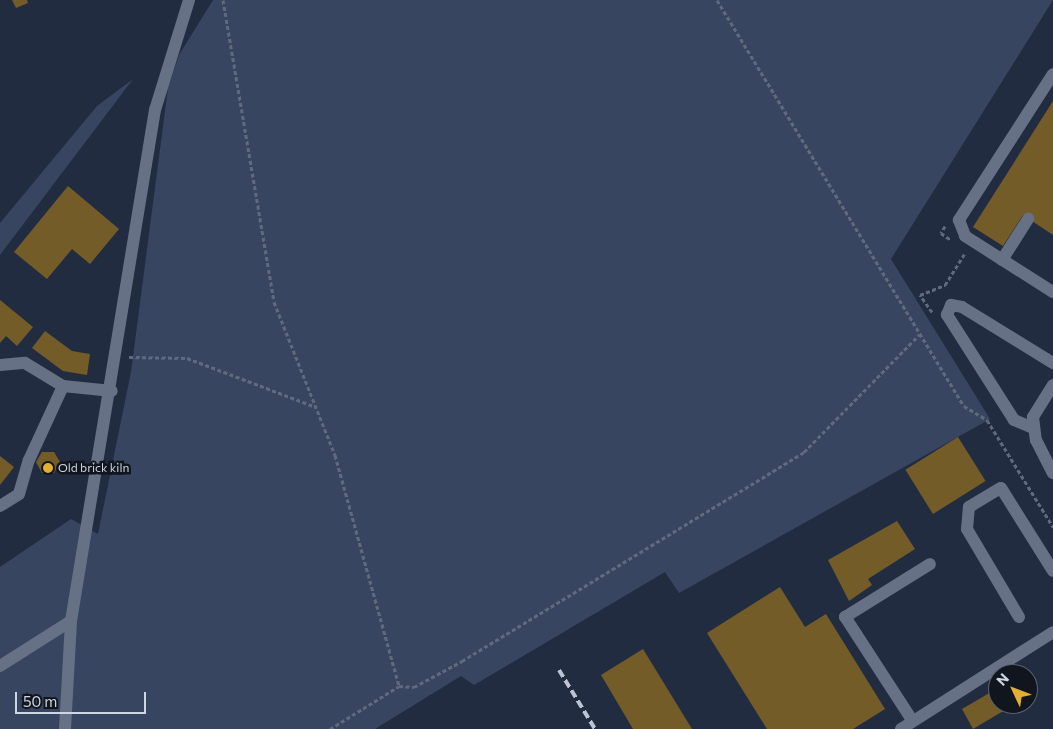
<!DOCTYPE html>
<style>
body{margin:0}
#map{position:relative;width:1053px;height:729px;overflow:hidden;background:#222c41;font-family:Commissioner,sans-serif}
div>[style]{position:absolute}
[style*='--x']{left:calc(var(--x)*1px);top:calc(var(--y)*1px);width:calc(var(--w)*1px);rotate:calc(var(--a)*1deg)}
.green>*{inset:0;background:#374561}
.building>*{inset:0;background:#745c28;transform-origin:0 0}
.path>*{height:3px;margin-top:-1.5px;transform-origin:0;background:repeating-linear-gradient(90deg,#616a7d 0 4px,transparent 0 6.5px)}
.minor>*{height:12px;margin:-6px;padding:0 6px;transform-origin:6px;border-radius:6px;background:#677186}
.rail>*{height:4px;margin-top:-2px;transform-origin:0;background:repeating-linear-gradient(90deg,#bcc3d2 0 8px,transparent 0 12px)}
.dots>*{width:14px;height:14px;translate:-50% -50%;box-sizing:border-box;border:2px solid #10151e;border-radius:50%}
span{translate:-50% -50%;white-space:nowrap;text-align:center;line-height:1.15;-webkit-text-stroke:5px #10151e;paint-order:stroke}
.poi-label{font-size:12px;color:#ced5e3}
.left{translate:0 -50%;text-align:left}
.north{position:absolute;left:988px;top:664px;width:50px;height:50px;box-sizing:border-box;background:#10151e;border:1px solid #5c626d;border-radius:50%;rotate:313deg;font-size:14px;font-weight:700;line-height:20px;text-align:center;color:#ced5e3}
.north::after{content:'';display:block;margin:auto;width:18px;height:22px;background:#e2af34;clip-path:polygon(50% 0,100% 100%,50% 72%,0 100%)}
.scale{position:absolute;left:15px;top:692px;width:131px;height:22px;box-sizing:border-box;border:2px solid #ced5e3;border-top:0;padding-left:6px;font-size:15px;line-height:18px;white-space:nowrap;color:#ced5e3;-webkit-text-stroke:4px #10151e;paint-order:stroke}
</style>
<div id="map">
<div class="green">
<i style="clip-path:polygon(213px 0,1053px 0,891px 259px,990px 419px,679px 593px,665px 572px,474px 685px,461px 676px,375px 729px,0 729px,0 567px,71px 519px,98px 534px,131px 372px,168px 88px,179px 55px)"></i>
<i style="clip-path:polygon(133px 79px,0 255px,0 223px,97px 106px)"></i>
</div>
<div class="building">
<i style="clip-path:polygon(12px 0,27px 0,28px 3px,16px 8px)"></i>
<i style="clip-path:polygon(1053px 101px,1053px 235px,1023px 215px,1003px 246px,973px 227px)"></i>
<i style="clip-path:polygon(68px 186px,119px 229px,90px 264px,72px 249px,47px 279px,14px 252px)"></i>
<i style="clip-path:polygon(0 300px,33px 327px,17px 346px,6px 336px,0 343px)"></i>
<i style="clip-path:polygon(45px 331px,72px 351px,90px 354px,87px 375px,63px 371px,32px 348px)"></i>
<i style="left:958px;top:437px;width:52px;height:62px;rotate:58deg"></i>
<i style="clip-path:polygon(42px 452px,54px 452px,60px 462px,54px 473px,42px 473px,36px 462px)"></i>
<i style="clip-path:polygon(0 456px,14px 467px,0 485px)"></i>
<i style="clip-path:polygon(897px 521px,915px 549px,868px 579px,872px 585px,849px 601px,828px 560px)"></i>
<i style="clip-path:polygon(780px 587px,805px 627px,826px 614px,885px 709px,853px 729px,767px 729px,707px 633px)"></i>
<i style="clip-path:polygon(643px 649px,692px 729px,633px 729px,601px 675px)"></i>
<i style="clip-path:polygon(998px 688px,998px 704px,1010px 707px,973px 729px,962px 709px)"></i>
</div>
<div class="path">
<i style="--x:223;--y:0;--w:306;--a:80.4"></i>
<i style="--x:274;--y:302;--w:165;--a:68.3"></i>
<i style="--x:335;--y:455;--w:240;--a:74.5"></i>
<i style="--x:717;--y:0;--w:475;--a:58.7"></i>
<i style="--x:964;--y:406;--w:27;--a:31"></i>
<i style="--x:987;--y:420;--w:126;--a:58.3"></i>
<i style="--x:945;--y:226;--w:8;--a:120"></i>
<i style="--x:941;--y:233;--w:12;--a:35"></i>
<i style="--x:932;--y:312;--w:21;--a:-125"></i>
<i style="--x:920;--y:295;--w:27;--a:-22"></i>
<i style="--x:945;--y:285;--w:38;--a:-58"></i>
<i style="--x:129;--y:357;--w:58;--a:1"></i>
<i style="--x:187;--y:358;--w:138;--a:20.8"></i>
<i style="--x:330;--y:729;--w:81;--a:-31.9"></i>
<i style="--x:399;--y:686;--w:15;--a:4"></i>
<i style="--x:414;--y:687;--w:55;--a:-28.4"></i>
<i style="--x:462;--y:661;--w:401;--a:-31.4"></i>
<i style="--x:804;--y:452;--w:165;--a:-45.5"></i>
</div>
<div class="minor">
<i style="--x:1053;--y:74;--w:174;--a:122.8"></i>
<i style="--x:959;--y:220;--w:17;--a:69"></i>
<i style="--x:965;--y:236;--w:104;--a:32.5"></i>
<i style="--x:1002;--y:260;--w:49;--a:-57.6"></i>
<i style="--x:0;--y:365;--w:25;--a:-5"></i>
<i style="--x:25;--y:363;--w:44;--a:31.2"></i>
<i style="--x:63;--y:386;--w:49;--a:5.8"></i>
<i style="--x:1053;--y:385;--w:38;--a:122"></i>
<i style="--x:1033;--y:417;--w:23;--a:83"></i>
<i style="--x:1036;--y:440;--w:37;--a:63"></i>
<i style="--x:1033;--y:428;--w:21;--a:-157"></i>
<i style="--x:1014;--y:420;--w:125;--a:-122.5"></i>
<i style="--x:947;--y:315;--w:11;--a:-68"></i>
<i style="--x:951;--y:305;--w:11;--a:10"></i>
<i style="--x:962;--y:307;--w:107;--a:31.6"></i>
<i style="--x:0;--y:506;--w:22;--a:-32"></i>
<i style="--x:19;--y:494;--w:35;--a:-74"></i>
<i style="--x:29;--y:460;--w:81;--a:-65.3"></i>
<i style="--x:1019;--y:617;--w:102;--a:-120.6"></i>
<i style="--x:967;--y:529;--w:22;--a:-85"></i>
<i style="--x:969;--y:507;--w:37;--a:-31"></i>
<i style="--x:1001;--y:488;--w:98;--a:57.9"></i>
<i style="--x:0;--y:666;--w:84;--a:-32.4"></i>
<i style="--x:912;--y:720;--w:123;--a:-123"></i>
<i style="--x:845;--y:617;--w:100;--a:-31.9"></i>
<i style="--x:65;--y:729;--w:108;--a:-86.8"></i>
<i style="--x:71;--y:621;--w:518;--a:-80.67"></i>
<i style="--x:155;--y:110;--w:115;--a:-72.8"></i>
<i style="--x:901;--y:729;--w:180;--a:-32.5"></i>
</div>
<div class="rail">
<i style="--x:559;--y:670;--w:69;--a:58.6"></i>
</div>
<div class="dots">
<i style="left:48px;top:468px;background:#e2af34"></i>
</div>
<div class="poi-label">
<span class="left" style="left:58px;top:468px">Old brick kiln</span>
</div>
<div class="north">N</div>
<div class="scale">50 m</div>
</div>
